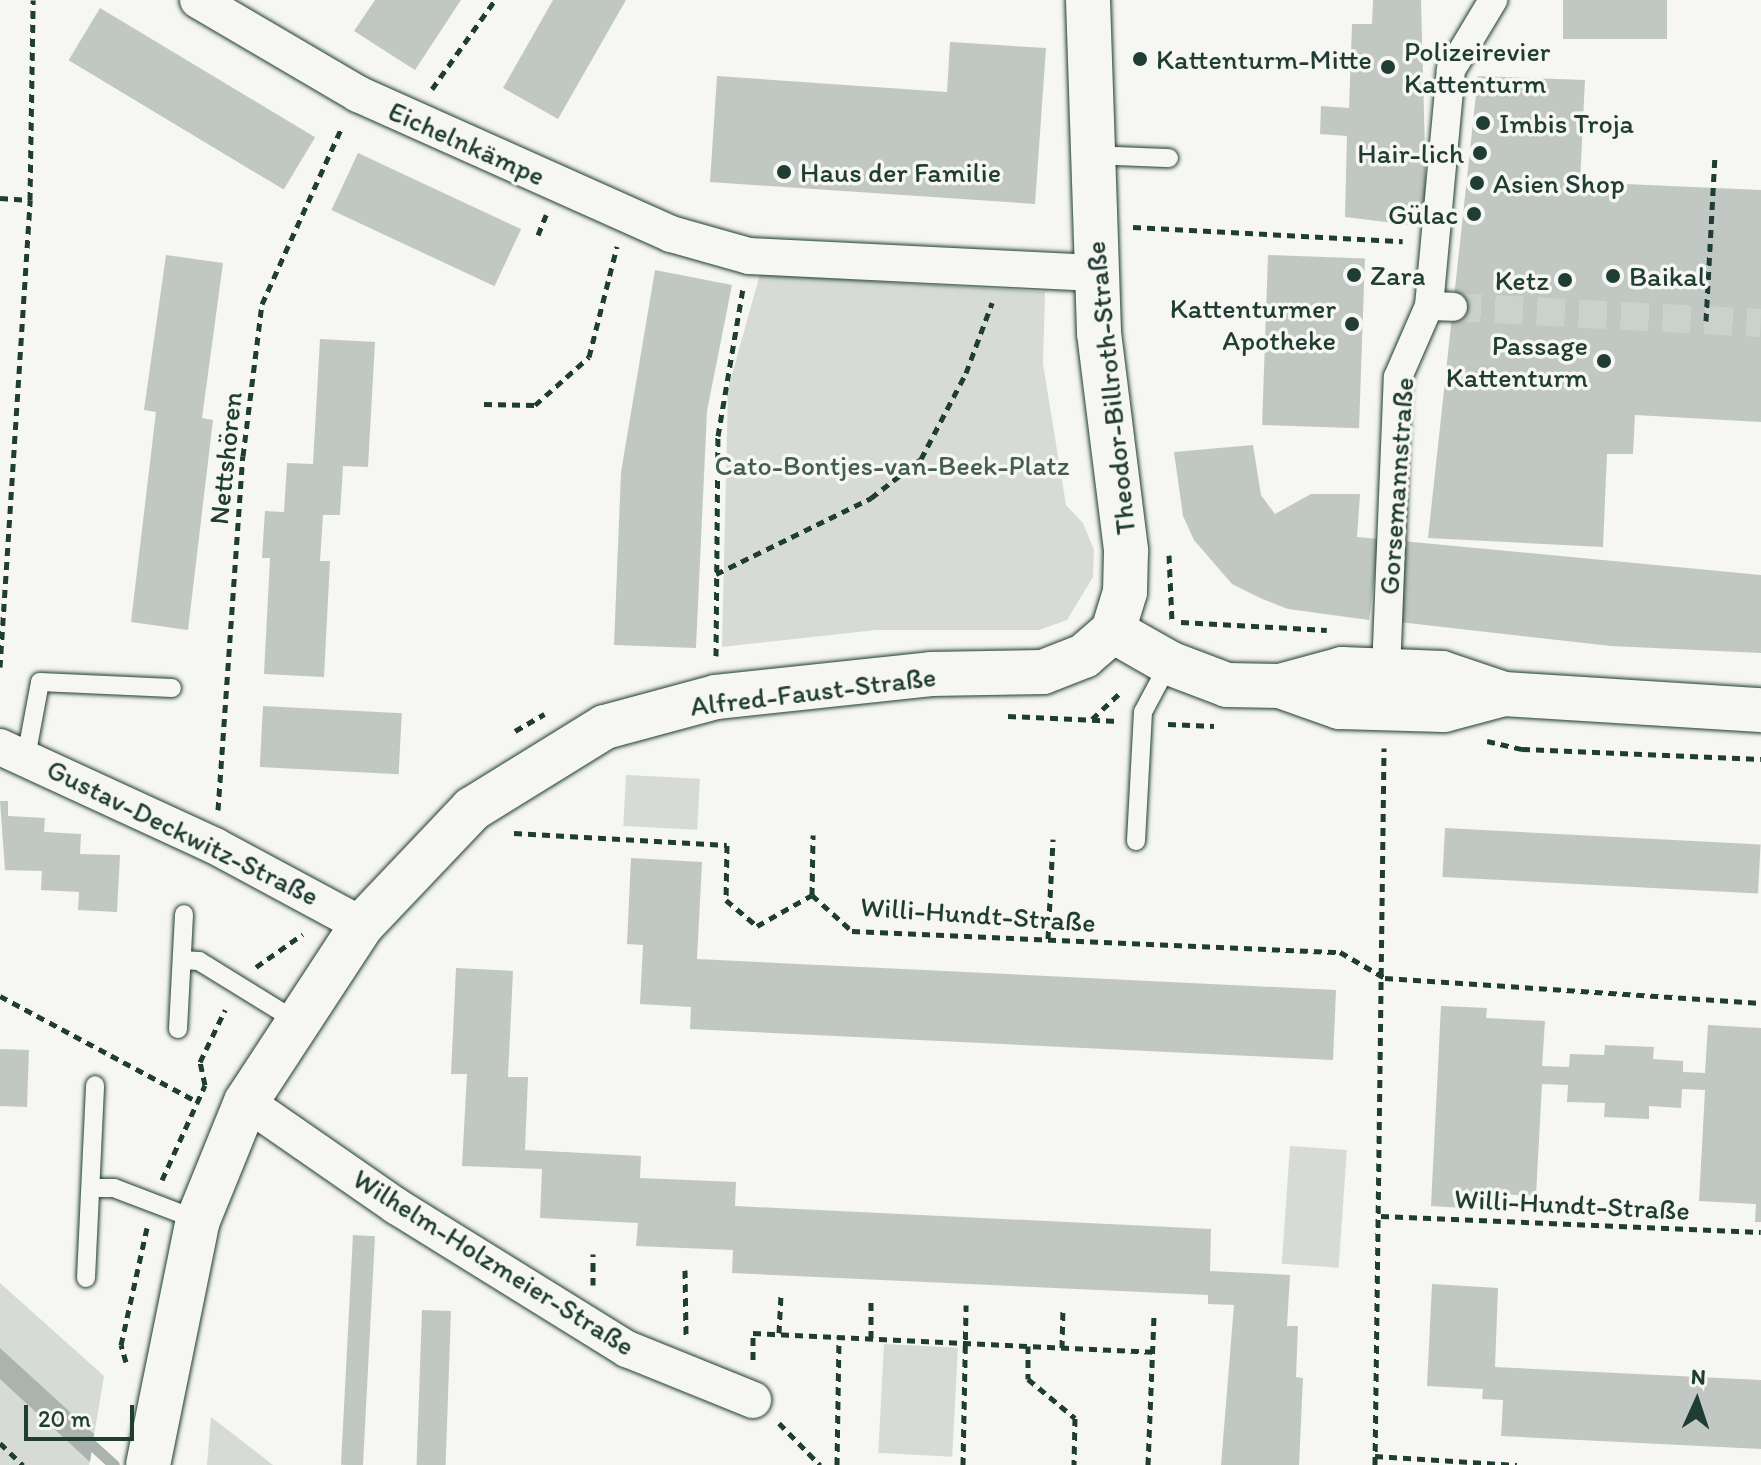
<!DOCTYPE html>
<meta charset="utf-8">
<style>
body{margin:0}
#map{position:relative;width:1761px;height:1465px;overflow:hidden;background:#f6f6f2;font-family:Itim,sans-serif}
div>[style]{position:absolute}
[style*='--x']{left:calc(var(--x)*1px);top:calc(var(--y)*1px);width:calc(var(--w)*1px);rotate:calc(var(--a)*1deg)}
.green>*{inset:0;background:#d6dbd6;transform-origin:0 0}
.water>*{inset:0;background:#aab3ae}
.stream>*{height:11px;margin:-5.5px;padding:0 5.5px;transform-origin:5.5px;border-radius:5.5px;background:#aab3ae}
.building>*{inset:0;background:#c1c8c3;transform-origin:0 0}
.pedestrian-tunnel>*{height:28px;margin-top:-14px;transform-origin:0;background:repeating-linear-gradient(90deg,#cbd1cc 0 28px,transparent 0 42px)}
.path>*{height:5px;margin-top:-2.5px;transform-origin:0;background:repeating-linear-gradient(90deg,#1f3d34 0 8px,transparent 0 14px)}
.roads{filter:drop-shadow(0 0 2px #1f3d34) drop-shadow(0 0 2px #1f3d34)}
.service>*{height:18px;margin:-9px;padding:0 9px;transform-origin:9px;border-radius:9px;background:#f6f6f2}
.pedestrian>*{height:28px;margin:-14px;padding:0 14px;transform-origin:14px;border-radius:14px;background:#f6f6f2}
.minor>*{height:36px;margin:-18px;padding:0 18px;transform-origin:18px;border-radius:18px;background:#f6f6f2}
.tertiary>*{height:44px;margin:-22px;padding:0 22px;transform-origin:22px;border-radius:22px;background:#f6f6f2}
.dots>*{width:22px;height:22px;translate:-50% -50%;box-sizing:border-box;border:4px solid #f6f6f2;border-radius:50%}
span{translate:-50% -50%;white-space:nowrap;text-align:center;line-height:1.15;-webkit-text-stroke:7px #f6f6f2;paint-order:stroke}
.poi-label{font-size:28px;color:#1f3d34}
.left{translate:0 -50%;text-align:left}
.right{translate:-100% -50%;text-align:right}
.street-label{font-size:28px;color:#1f3d34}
.park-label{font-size:28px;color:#445d54}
.north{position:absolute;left:1657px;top:1361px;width:80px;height:80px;-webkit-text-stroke:6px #f6f6f2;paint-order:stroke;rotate:3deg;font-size:22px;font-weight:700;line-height:32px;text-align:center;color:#1f3d34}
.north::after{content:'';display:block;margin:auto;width:28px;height:36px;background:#1f3d34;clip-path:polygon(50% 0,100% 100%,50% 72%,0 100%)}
.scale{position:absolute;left:24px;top:1405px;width:110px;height:36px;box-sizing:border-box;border:4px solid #1f3d34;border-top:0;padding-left:10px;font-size:24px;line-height:28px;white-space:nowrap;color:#1f3d34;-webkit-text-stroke:6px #f6f6f2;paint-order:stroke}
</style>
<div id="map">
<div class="green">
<i style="clip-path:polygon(760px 274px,1045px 292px,1043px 364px,1066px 505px,1083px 523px,1094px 550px,1093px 577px,1067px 620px,1039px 630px,876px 630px,722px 647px,728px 389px)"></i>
<i style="left:626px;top:775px;width:74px;height:51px;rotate:3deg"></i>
<i style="left:1290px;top:1146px;width:57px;height:118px;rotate:4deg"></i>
<i style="clip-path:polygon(0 1283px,104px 1376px,89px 1465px,0 1465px)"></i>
<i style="left:884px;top:1344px;width:74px;height:109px;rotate:3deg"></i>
<i style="clip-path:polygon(211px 1417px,273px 1465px,207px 1465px)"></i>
</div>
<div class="water">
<i style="clip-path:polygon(0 1348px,94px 1434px,90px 1462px,0 1379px)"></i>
</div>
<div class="stream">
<i style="--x:82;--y:1436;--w:43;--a:42.2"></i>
</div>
<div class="building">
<i style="clip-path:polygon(375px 0,461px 0,415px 70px,354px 31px)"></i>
<i style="clip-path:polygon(553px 0,626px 0,558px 119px,503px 88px)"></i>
<i style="clip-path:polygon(1373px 0,1421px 0,1427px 227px,1345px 217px,1347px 136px,1320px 134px,1321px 106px,1349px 108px,1352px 24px,1372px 24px)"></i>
<i style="left:1563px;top:0;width:104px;height:39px"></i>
<i style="left:100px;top:8px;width:251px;height:61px;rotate:31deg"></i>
<i style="clip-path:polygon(950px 42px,1046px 48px,1035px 204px,710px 182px,717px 76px,947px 92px)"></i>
<i style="clip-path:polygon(1478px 76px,1585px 80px,1580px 182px,1761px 190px,1761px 422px,1635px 415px,1633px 454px,1607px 454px,1603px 547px,1428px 538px)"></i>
<i style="left:358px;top:153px;width:180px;height:63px;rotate:25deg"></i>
<i style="clip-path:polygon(166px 255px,223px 263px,202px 418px,213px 420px,188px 630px,131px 622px,156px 412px,144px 410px)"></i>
<i style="left:1268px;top:255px;width:97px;height:170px;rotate:2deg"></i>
<i style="clip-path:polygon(655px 270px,732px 285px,707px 411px,696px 648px,614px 645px,621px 472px)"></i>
<i style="clip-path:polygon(320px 339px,375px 342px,368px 467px,343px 466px,340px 515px,323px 515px,320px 561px,330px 561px,324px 677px,264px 674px,270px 558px,262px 558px,265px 511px,284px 512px,287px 463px,313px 464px)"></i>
<i style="clip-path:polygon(1253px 445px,1261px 495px,1275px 514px,1311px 494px,1360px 494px,1357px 537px,1379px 539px,1369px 620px,1288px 609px,1260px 598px,1232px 584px,1194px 540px,1183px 516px,1174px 452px)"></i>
<i style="clip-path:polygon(1402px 541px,1761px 575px,1761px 653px,1611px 646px,1390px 621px)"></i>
<i style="left:263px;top:706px;width:139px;height:61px;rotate:3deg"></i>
<i style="clip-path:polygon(0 801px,8px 801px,8px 816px,45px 818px,44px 832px,81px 834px,80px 854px,120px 855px,117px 912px,78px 910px,79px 892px,41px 890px,42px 871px,5px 870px)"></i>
<i style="left:1445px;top:828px;width:316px;height:49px;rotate:3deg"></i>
<i style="clip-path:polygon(631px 858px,702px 862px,697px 959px,1336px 990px,1333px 1060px,690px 1029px,691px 1007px,640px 1004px,643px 945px,627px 944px)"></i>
<i style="clip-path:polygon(456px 968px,513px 971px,508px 1077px,528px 1077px,525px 1150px,641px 1156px,640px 1178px,736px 1182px,735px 1206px,1211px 1229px,1210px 1271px,1290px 1275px,1287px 1326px,1298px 1326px,1296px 1377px,1303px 1378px,1299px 1465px,1221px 1465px,1234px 1305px,1208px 1304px,1208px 1295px,732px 1273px,733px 1250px,636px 1246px,638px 1223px,540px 1218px,542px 1169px,462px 1166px,467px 1074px,451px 1074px)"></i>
<i style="clip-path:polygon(1441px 1006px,1487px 1008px,1486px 1018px,1545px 1021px,1542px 1066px,1569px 1067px,1570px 1054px,1604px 1055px,1605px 1045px,1654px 1047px,1653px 1059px,1683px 1061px,1683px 1072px,1705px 1073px,1708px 1025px,1761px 1028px,1761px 1222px,1755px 1222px,1756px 1204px,1699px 1201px,1705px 1090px,1682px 1089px,1681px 1108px,1649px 1106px,1649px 1119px,1604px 1117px,1605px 1103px,1567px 1102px,1568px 1085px,1542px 1084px,1536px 1196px,1480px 1193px,1479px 1209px,1431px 1206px)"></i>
<i style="left:0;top:1049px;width:29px;height:57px;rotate:2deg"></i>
<i style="left:353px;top:1235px;width:22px;height:230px;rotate:3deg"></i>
<i style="clip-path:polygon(1432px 1284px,1498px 1288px,1495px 1367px,1761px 1380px,1761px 1449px,1501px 1436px,1503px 1400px,1482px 1399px,1483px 1389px,1427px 1386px)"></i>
<i style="left:422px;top:1310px;width:29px;height:155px;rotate:2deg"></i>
</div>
<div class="pedestrian-tunnel">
<i style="--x:1453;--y:307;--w:308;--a:3"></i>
</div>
<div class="path">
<i style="--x:432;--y:89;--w:109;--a:-54.7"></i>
<i style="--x:0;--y:198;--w:30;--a:4"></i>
<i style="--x:1133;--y:227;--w:270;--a:3"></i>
<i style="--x:538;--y:235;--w:22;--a:-68"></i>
<i style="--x:1706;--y:321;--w:167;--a:-86.9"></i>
<i style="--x:484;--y:404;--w:51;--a:1.1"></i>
<i style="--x:535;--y:405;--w:72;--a:-41.6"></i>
<i style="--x:589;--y:357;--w:114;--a:-75.8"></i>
<i style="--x:1169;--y:555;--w:65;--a:87.4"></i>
<i style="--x:716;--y:574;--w:173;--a:-26.1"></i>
<i style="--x:871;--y:498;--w:63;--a:-38"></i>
<i style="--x:921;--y:459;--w:97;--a:-62.4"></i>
<i style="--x:966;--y:373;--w:75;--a:-69.6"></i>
<i style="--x:1181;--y:622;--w:146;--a:3.1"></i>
<i style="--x:716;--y:656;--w:220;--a:-89.5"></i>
<i style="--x:718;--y:436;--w:150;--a:-80.4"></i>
<i style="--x:0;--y:667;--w:468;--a:-86.3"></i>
<i style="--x:30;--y:200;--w:200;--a:-89.1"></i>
<i style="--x:1008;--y:716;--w:110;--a:2.6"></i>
<i style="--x:1092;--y:719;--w:38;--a:-43"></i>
<i style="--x:1168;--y:724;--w:46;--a:2.5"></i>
<i style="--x:515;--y:731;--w:34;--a:-30"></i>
<i style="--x:1487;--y:741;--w:36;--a:13"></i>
<i style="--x:1522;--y:749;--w:239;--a:2.4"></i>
<i style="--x:218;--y:810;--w:355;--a:-86"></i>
<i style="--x:243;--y:456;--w:153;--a:-82.9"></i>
<i style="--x:262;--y:304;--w:194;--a:-65.7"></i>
<i style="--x:514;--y:833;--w:213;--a:3.2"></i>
<i style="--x:727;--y:845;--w:55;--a:91"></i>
<i style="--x:726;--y:900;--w:40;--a:40"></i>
<i style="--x:757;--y:926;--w:63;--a:-29.4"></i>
<i style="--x:812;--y:895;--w:54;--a:42"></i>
<i style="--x:852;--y:931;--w:488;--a:2.5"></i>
<i style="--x:1340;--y:952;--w:52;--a:30"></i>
<i style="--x:1385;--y:978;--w:377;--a:3.8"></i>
<i style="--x:812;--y:895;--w:60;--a:-89"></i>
<i style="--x:1048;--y:939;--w:100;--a:-87.1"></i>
<i style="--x:256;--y:967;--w:57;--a:-35.1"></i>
<i style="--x:0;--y:996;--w:225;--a:28.2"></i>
<i style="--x:162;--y:1180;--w:104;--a:-65.6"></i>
<i style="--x:205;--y:1085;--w:24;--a:-102"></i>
<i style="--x:200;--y:1062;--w:58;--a:-64.3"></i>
<i style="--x:1381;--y:1216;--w:380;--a:2.4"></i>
<i style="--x:685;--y:1270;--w:66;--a:89.1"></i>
<i style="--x:593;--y:1285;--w:31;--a:-90"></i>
<i style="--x:779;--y:1333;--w:38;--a:-87"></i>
<i style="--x:871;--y:1338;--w:36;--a:-90"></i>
<i style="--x:1028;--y:1346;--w:33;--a:90"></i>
<i style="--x:1028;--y:1379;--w:61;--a:39.7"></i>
<i style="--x:1075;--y:1418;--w:47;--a:91.2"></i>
<i style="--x:1062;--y:1348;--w:41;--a:-88.6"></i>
<i style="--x:753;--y:1360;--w:27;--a:-90"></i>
<i style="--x:753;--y:1333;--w:400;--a:2.7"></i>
<i style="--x:126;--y:1362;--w:18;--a:-106"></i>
<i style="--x:121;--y:1345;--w:120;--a:-77.5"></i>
<i style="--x:779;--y:1423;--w:59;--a:45.7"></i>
<i style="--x:0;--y:1443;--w:32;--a:44"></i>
<i style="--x:1375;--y:1456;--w:142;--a:3.6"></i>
<i style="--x:837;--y:1465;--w:129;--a:-89.1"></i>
<i style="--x:963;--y:1465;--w:160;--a:-88.9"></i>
<i style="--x:1148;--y:1465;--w:149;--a:-87.7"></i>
<i style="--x:1375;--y:1465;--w:717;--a:-89.28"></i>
</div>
<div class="roads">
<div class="service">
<i style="--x:1093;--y:155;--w:76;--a:2.3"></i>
<i style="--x:26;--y:757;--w:76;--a:-79.4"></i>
<i style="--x:40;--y:682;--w:132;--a:2.6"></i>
<i style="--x:1136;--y:841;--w:129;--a:-86.9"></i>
<i style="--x:1143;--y:712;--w:55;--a:-62"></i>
<i style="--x:182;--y:960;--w:17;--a:3"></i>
<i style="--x:199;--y:961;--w:114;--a:31.7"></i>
<i style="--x:178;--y:1029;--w:115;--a:-87"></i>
<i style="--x:91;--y:1188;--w:23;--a:0"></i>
<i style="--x:114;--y:1188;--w:90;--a:20.9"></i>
<i style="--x:86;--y:1278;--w:193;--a:-87.3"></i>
</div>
<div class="pedestrian">
<i style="--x:1429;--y:306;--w:24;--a:2"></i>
<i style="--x:1386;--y:671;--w:294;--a:-87.7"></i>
<i style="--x:1398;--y:377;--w:77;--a:-66.4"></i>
<i style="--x:1429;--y:306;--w:237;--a:-84.7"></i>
<i style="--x:1451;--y:70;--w:82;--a:-59"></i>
</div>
<div class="minor">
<i style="--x:198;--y:0;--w:186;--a:30.4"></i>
<i style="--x:358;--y:94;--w:343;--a:24.1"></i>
<i style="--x:671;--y:234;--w:81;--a:15.8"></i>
<i style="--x:749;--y:256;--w:346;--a:2.8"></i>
<i style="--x:0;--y:747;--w:237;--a:24.7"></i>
<i style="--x:215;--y:846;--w:167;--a:28.3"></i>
<i style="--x:246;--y:1102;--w:183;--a:34.7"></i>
<i style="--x:396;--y:1206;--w:272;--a:31.8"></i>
<i style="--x:627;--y:1349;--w:136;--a:22"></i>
</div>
<div class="tertiary">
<i style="--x:1088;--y:0;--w:333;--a:88.1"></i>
<i style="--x:1099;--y:333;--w:220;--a:82.9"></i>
<i style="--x:1126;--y:551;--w:41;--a:91.4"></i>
<i style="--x:1125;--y:592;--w:41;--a:107.1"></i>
<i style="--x:1113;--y:631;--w:64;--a:29.7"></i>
<i style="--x:1169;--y:663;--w:62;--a:20.8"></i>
<i style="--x:1227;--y:685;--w:53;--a:1.1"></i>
<i style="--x:1280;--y:686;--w:64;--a:-15.3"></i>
<i style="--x:1342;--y:669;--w:100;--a:2.3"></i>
<i style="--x:1442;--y:673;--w:65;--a:18.7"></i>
<i style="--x:1504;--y:694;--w:257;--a:3.6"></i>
<i style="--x:1280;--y:686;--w:63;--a:19.6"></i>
<i style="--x:1339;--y:707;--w:105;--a:1.6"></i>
<i style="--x:1444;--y:710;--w:62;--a:-14.9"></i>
<i style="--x:148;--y:1465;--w:250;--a:-78.5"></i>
<i style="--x:198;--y:1220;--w:127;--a:-67.9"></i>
<i style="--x:246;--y:1102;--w:212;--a:-56.8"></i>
<i style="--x:362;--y:925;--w:160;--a:-46.5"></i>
<i style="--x:472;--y:809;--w:156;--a:-31.7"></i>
<i style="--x:605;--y:727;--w:115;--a:-15.1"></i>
<i style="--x:716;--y:697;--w:216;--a:-6.1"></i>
<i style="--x:931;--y:674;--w:112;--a:-1"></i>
<i style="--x:1043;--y:672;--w:44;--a:-21.3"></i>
<i style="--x:1084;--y:656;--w:38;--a:-41"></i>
</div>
</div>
<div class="dots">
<i style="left:1140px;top:59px;background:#1f3d34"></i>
<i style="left:1388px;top:67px;background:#1f3d34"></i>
<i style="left:1483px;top:123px;background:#1f3d34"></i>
<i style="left:1480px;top:153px;background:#1f3d34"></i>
<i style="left:784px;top:172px;background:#1f3d34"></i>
<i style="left:1477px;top:183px;background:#1f3d34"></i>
<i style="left:1474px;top:214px;background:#1f3d34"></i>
<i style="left:1354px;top:275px;background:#1f3d34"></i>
<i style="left:1613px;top:276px;background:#1f3d34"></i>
<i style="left:1565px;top:280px;background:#1f3d34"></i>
<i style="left:1352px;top:324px;background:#1f3d34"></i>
<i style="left:1604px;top:361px;background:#1f3d34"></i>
</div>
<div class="poi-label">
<span class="left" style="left:1404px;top:67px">Polizeirevier<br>Kattenturm</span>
<span class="left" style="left:1156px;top:59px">Kattenturm-Mitte</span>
<span class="left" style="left:1499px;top:123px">Imbis Troja</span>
<span class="right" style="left:1464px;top:153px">Hair-lich</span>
<span class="left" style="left:800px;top:172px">Haus der Familie</span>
<span class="left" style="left:1493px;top:183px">Asien Shop</span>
<span class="right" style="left:1458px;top:214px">Gülac</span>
<span class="left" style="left:1370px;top:275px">Zara</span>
<span class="left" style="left:1629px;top:276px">Baikal</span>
<span class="right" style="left:1549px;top:280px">Ketz</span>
<span class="right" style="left:1336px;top:324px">Kattenturmer<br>Apotheke</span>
<span class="right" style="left:1588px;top:361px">Passage<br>Kattenturm</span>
</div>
<div class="street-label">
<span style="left:467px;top:143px;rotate:24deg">Eichelnkämpe</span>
<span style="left:1110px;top:388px;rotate:-96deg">Theodor-Billroth-Straße</span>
<span style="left:225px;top:458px;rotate:-84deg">Nettshören</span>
<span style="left:1396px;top:486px;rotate:-86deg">Gorsemannstraße</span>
<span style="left:813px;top:691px;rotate:-7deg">Alfred-Faust-Straße</span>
<span style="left:183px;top:832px;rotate:26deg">Gustav-Deckwitz-Straße</span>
<span style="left:978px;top:914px;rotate:4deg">Willi-Hundt-Straße</span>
<span style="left:1572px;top:1204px;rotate:3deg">Willi-Hundt-Straße</span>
<span style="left:494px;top:1262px;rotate:32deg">Wilhelm-Holzmeier-Straße</span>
</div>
<div class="park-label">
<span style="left:892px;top:465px">Cato-Bontjes-van-Beek-Platz</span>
</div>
<div class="north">N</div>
<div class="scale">20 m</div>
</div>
